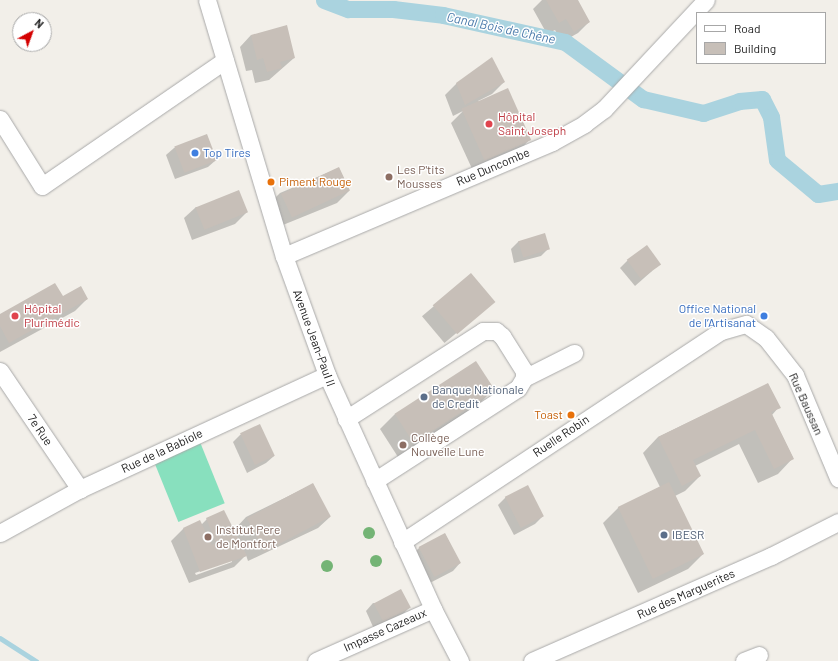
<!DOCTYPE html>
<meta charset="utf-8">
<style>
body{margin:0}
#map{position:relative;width:838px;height:661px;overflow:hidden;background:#f2efe9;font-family:Barlow,sans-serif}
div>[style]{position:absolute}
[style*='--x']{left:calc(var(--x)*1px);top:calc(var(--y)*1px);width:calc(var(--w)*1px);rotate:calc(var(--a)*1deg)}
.pitch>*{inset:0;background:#88e0be;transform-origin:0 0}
.shadow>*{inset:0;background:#0003;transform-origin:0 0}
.stream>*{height:4.5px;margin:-2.25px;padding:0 2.25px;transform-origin:2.25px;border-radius:2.25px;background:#aad3df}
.canal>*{height:17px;margin:-8.5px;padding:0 8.5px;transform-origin:8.5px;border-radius:8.5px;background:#aad3df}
.building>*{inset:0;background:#c7bfb8;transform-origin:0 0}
.roads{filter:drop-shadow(0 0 1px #a9a9a9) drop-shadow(0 0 1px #a9a9a9)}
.minor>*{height:17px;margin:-8.5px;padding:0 8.5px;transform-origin:8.5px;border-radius:8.5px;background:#fff}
.trees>*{width:12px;height:12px;margin:-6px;border-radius:50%;background:#74b475}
.dots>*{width:11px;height:11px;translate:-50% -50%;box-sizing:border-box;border:2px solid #fff;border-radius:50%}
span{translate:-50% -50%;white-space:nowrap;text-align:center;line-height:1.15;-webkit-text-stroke:3px #fff;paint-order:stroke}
.health-label{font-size:12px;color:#be3a42}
.left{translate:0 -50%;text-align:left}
.shop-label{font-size:12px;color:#366cbe}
.right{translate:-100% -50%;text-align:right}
.street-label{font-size:12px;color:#222}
.education-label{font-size:12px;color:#785e54}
.food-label{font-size:12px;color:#c56008}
.service-label{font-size:12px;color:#4e5e75}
.water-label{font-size:13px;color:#4a7aab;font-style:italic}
.legend{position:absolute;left:696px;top:12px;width:130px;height:52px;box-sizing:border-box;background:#fff;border:1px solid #a7a7a7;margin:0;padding:5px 7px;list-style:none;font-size:12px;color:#222}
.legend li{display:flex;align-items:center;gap:8px;height:20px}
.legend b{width:20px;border:1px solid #a7a7a7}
.north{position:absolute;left:12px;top:12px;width:40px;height:40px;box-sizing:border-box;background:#fff;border:1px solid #a7a7a7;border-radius:50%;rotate:41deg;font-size:11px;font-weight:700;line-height:16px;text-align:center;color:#222}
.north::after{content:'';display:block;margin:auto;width:14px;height:18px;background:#d40000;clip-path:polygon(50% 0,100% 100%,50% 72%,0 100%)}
</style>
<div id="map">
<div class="pitch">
<i style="left:200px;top:442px;width:66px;height:50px;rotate:68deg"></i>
</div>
<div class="shadow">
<i style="clip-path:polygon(542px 0,577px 0,589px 22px,578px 33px,562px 42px,555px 30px,547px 34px,533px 9px)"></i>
<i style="clip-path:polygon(251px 35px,294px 58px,269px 80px,255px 83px,252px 70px,246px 71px,240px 47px)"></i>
<i style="clip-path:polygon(504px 82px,492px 94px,478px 101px,530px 139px,519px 151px,474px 173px,451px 123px,463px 111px,453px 116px,445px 95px,457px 83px)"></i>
<i style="clip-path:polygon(207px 136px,216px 160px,208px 167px,175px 179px,166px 155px,174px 148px)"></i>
<i style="clip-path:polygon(339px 168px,349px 191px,337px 203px,278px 227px,269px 204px,280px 193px)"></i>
<i style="clip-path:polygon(196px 207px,247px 212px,235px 224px,192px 240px,184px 218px)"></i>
<i style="clip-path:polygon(519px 241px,549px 248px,541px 256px,514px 263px,511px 249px)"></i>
<i style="clip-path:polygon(628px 260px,652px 271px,635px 286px,620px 268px)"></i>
<i style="left:471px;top:275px;width:35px;height:64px;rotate:50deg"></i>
<i style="clip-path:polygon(62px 298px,87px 299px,75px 311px,0 352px,0 315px)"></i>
<i style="clip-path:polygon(768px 384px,779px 407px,772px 415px,793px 458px,778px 474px,758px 483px,739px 444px,695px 466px,700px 476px,685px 491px,675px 496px,703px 554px,688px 569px,638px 593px,603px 523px,618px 508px,660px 487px,643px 453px,658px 437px)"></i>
<i style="clip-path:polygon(493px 390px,478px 405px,398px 457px,380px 429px,395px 414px)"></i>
<i style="clip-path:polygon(260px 426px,274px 456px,266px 463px,247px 473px,233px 442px,240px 435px)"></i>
<i style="clip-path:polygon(evenodd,313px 484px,330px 517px,318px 528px,248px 561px,246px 555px,234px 567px,189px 583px,171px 541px,183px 529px,199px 522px,201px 525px,207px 519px,238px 540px,235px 529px,246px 517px,313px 484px,232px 560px,232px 562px,196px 575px,195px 573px,232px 560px)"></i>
<i style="clip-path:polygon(506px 497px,543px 516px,535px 524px,514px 535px,498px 505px)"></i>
<i style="clip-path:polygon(445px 534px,460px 563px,453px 571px,426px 585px,411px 556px,419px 548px)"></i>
<i style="clip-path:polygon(373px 603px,409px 608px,402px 615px,374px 629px,366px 611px)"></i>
</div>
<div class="stream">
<i style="--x:0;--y:638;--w:43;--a:32.6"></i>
</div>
<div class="canal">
<i style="--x:324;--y:0;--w:26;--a:21"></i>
<i style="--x:348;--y:9;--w:45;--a:0"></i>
<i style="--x:393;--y:9;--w:50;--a:6.8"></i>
<i style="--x:443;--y:15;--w:125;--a:12.5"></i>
<i style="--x:565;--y:42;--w:97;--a:36.2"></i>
<i style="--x:643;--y:99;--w:62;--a:13.1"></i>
<i style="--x:703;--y:113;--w:38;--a:-18"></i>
<i style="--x:739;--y:101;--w:23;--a:-5"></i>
<i style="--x:762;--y:99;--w:20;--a:63"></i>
<i style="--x:771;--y:117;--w:43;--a:82.1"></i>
<i style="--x:777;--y:160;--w:53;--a:39.7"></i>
<i style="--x:818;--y:194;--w:20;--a:-9"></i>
</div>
<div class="building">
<i style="clip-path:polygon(546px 0,578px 0,590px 22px,574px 32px,566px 19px,559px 23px)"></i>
<i style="clip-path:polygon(287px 25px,295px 58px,280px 62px,282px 68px,267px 72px,263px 58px,257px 60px,251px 35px)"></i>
<i style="clip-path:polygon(492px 57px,505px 82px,465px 105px,456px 83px)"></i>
<i style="left:508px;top:88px;width:57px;height:51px;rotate:66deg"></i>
<i style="left:207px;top:134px;width:28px;height:35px;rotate:69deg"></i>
<i style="left:339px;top:167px;width:26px;height:64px;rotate:65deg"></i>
<i style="left:239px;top:190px;width:24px;height:47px;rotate:68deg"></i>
<i style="left:545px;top:233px;width:17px;height:28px;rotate:73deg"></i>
<i style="left:647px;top:245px;width:24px;height:25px;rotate:54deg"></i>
<i style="left:471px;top:273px;width:38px;height:50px;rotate:50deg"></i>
<i style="clip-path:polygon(55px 283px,63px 296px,81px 286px,88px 299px,9px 343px,0 326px,0 314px)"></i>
<i style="left:476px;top:361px;width:35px;height:97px;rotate:57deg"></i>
<i style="clip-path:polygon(768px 383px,781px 408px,771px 412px,794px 459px,774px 469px,755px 430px,693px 460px,701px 476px,682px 486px,658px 437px)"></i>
<i style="left:260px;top:424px;width:35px;height:22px;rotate:65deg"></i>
<i style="left:669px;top:482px;width:80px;height:57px;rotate:64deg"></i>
<i style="left:313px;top:483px;width:38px;height:75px;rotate:62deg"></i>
<i style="left:528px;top:485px;width:35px;height:26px;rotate:63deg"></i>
<i style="clip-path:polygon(224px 510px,247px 556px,200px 572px,183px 528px,200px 520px,212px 545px,216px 543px,206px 518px)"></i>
<i style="left:445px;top:533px;width:34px;height:30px;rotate:62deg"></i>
<i style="left:401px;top:589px;width:21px;height:31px;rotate:62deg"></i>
</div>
<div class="roads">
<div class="minor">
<i style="--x:207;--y:0;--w:267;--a:73.3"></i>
<i style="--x:284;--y:256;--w:127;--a:70.1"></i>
<i style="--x:327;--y:375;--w:257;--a:65.6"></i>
<i style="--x:433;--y:609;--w:59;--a:62.6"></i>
<i style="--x:0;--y:119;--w:79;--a:57.9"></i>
<i style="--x:42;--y:186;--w:222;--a:-34.5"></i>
<i style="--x:284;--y:256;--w:291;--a:-23"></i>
<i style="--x:552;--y:142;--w:37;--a:-29"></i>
<i style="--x:584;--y:124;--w:25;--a:-37"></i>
<i style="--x:604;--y:109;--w:149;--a:-46.9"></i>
<i style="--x:0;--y:371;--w:143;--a:55.9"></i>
<i style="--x:524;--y:378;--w:56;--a:-26.6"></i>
<i style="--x:346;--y:419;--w:163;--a:-32.7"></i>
<i style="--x:483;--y:331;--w:13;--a:0"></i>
<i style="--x:496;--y:331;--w:8;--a:40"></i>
<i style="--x:502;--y:336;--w:41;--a:57.8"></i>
<i style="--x:524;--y:371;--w:7;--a:90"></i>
<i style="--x:524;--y:378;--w:12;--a:121"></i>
<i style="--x:518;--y:388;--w:171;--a:147.1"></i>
<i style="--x:0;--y:533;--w:91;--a:-28.8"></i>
<i style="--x:80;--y:489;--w:272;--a:-24.8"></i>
<i style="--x:402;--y:542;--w:382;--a:-33.5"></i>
<i style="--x:721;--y:331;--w:26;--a:-16"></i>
<i style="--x:746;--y:324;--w:24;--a:35"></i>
<i style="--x:766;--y:338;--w:47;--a:51.9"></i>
<i style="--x:795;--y:375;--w:112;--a:67.3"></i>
<i style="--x:316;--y:661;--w:128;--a:-24"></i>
<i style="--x:532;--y:661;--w:261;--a:-23.7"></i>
<i style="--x:771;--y:556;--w:75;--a:-26.9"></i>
<i style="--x:744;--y:661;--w:16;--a:-22"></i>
</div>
</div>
<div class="trees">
<i style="left:369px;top:533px"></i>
<i style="left:376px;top:561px"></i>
<i style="left:327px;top:566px"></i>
</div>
<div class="dots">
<i style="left:489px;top:124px;background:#e0444e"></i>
<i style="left:195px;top:153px;background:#3f7fe0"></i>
<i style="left:389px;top:177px;background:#8d6e63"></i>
<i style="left:271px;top:182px;background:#e8710a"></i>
<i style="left:15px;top:316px;background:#e0444e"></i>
<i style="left:764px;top:316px;background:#3f7fe0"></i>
<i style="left:424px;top:397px;background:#5c6f8a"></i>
<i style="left:571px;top:415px;background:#e8710a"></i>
<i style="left:403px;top:445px;background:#8d6e63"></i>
<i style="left:664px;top:535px;background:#5c6f8a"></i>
<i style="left:208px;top:537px;background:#8d6e63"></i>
</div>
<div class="health-label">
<span class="left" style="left:498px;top:124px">Hôpital<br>Saint Joseph</span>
<span class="left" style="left:24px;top:316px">Hôpital<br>Plurimédic</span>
</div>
<div class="shop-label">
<span class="left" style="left:203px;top:153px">Top Tires</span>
<span class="right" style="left:756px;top:316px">Office National<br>de l’Artisanat</span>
</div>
<div class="street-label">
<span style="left:493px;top:167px;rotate:-23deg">Rue Duncombe</span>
<span style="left:314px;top:338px;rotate:70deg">Avenue Jean-Paul II</span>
<span style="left:806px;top:404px;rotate:66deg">Rue Baussan</span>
<span style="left:40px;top:430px;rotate:56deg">7e Rue</span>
<span style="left:561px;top:436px;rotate:-34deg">Ruelle Robin</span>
<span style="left:162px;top:451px;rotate:-25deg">Rue de la Babiole</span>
<span style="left:686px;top:594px;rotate:-24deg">Rue des Marguerites</span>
<span style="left:385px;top:630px;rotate:-24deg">Impasse Cazeaux</span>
</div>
<div class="education-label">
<span class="left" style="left:397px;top:177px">Les P'tits<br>Mousses</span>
<span class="left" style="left:411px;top:445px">Collège<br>Nouvelle Lune</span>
<span class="left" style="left:216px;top:537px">Institut Pere<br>de Montfort</span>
</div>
<div class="food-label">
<span class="left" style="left:279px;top:182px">Piment Rouge</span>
<span class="right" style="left:563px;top:415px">Toast</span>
</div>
<div class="service-label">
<span class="left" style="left:432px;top:397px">Banque Nationale<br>de Credit</span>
<span class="left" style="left:672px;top:535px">IBESR</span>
</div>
<div class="water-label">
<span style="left:501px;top:28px;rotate:12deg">Canal Bois de Chêne</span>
</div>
<ul class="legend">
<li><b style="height:5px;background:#fff"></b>Road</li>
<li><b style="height:11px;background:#c7bfb8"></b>Building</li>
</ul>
<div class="north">N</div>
</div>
